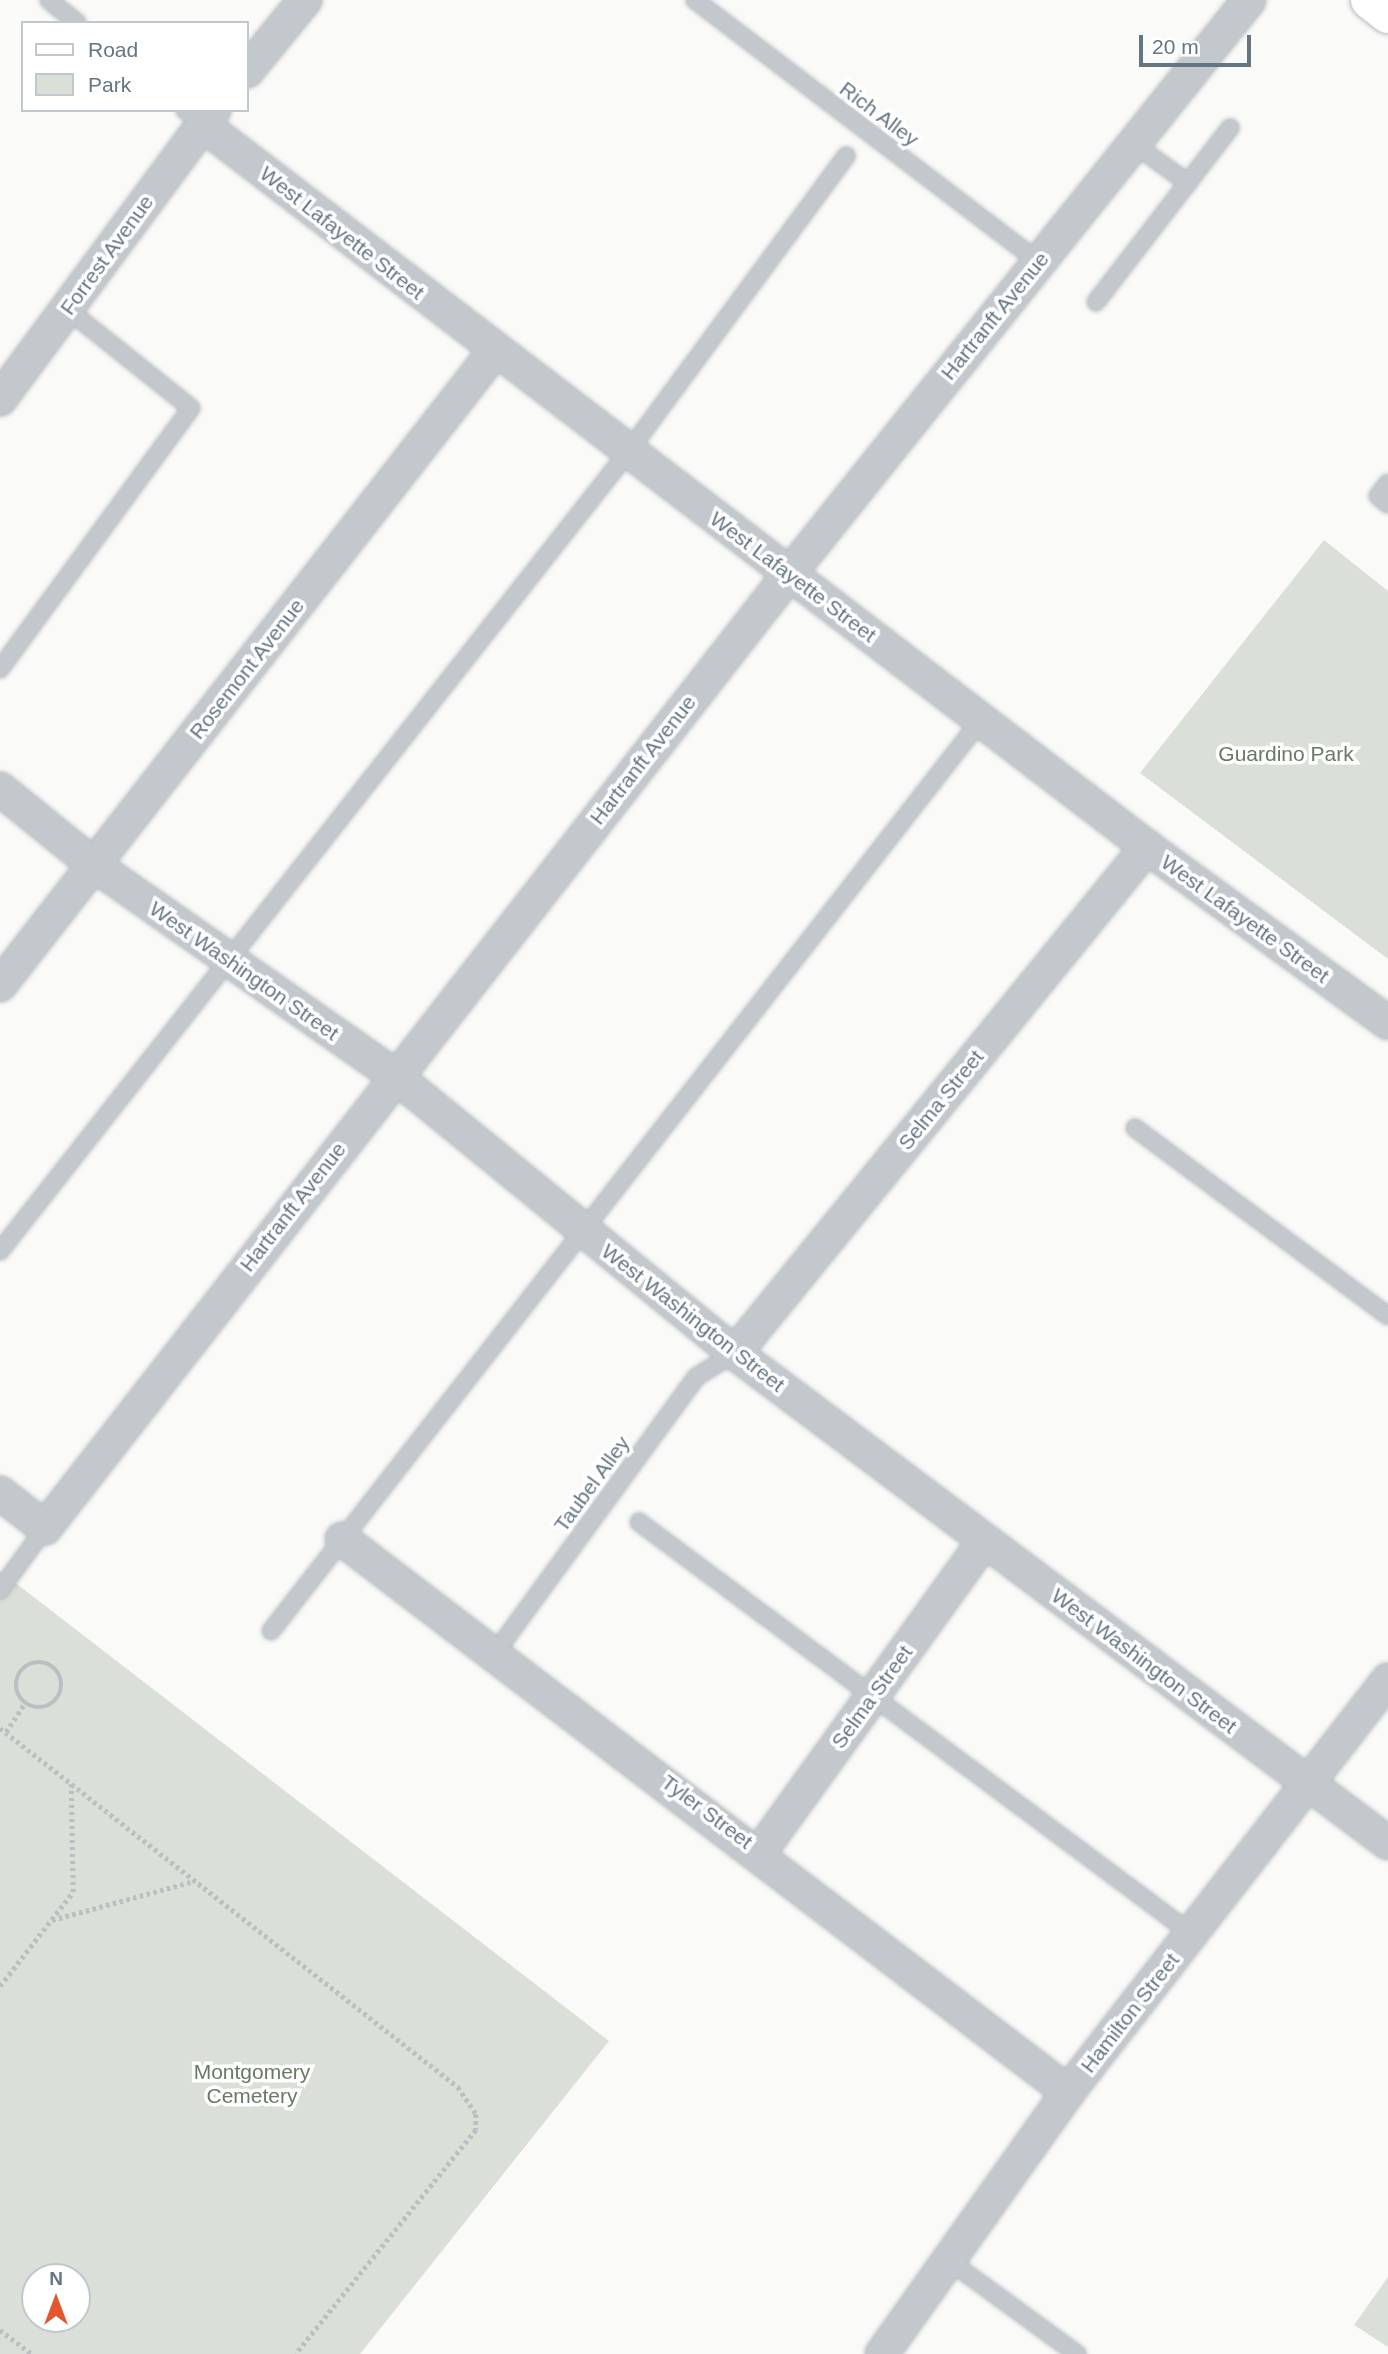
<!DOCTYPE html>
<style>
body{margin:0}
#map{position:relative;width:1388px;height:2354px;overflow:hidden;background:#fafaf8;font-family:Arial,sans-serif}
div>[style]{position:absolute}
[style*='--x']{left:calc(var(--x)*1px);top:calc(var(--y)*1px);width:calc(var(--w)*1px);rotate:calc(var(--a)*1deg)}
.green>*{inset:0;background:#dadfd7}
.path>*{height:4.5px;margin-top:-2.25px;transform-origin:0;background:repeating-linear-gradient(90deg,#bbbfc2 0 3.5px,transparent 0 7px)}
.path>.ring{margin:-2.25px;padding:0;box-sizing:content-box;background:none;border:4.5px solid #bbbfc2;border-radius:50%}
.roads{filter:drop-shadow(0 0 2px #b5babe) drop-shadow(0 0 2px #b5babe)}
.lane>*{height:16px;margin:-8px;padding:0 8px;transform-origin:8px;border-radius:8px;background:#c3c8cc}
.street>*{height:32px;margin:-16px;padding:0 16px;transform-origin:16px;border-radius:16px;background:#c3c8cc}
.primary>*{height:38px;margin:-19px;padding:0 19px;transform-origin:19px;border-radius:19px;background:#fff}
span{translate:-50% -50%;white-space:nowrap;text-align:center;line-height:1.15;-webkit-text-stroke:7px #fff;paint-order:stroke}
.street-label{font-size:21px;color:#657683}
.park-label{font-size:21px;color:#687a64}
.legend{position:absolute;left:21px;top:21px;width:228px;height:91px;box-sizing:border-box;background:#fff;border:2px solid #c1c8cd;margin:0;padding:9px 12px;list-style:none;font-size:21px;color:#657683}
.legend li{display:flex;align-items:center;gap:14px;height:35px}
.legend b{width:35px;border:2px solid #c1c8cd}
.north{position:absolute;left:21px;top:2263px;width:70px;height:70px;box-sizing:border-box;background:#fff;border:2px solid #c1c8cd;border-radius:50%;rotate:0deg;font-size:19px;font-weight:700;line-height:28px;text-align:center;color:#657683}
.north::after{content:'';display:block;margin:auto;width:24px;height:32px;background:#e4572e;clip-path:polygon(50% 0,100% 100%,50% 72%,0 100%)}
.scale{position:absolute;left:1139px;top:35px;width:112px;height:32px;box-sizing:border-box;border:4px solid #657683;border-top:0;padding-left:9px;font-size:21px;line-height:24px;white-space:nowrap;color:#657683;-webkit-text-stroke:5px #fff;paint-order:stroke}
</style>
<div id="map">
<div class="green">
<i style="clip-path:polygon(1324px 540px,1388px 591px,1388px 959px,1140px 773px)"></i>
<i style="clip-path:polygon(evenodd,0 1571px,609px 2041px,360px 2354px,0 2354px,0 1571px,35px 2277px,77px 2277px,77px 2319px,35px 2319px,35px 2277px)"></i>
<i style="clip-path:polygon(1388px 2277px,1388px 2347px,1354px 2325px)"></i>
</div>
<div class="path">
<i class="ring" style="left:16px;top:1662px;width:41.5px;height:41.5px"></i>
<i style="--x:0;--y:1728;--w:582;--a:38.09"></i>
<i style="--x:458;--y:2087;--w:32;--a:56"></i>
<i style="--x:476;--y:2114;--w:16;--a:90"></i>
<i style="--x:476;--y:2130;--w:287;--a:128.8"></i>
<i style="--x:6;--y:1732;--w:35;--a:-57"></i>
<i style="--x:52;--y:1920;--w:148;--a:-15.3"></i>
<i style="--x:0;--y:1986;--w:119;--a:-52.2"></i>
<i style="--x:73;--y:1892;--w:108;--a:-91.1"></i>
<i style="--x:0;--y:2330;--w:40;--a:37"></i>
</div>
<div class="roads">
<div class="lane">
<i style="--x:49;--y:0;--w:36;--a:39"></i>
<i style="--x:695;--y:0;--w:432;--a:37.3"></i>
<i style="--x:185;--y:110;--w:23;--a:40"></i>
<i style="--x:1134;--y:144;--w:67;--a:35.8"></i>
<i style="--x:1096;--y:302;--w:220;--a:-52.4"></i>
<i style="--x:1388;--y:483;--w:16;--a:128"></i>
<i style="--x:1378;--y:496;--w:13;--a:39"></i>
<i style="--x:0;--y:669;--w:323;--a:-53.8"></i>
<i style="--x:191;--y:408;--w:159;--a:-141.4"></i>
<i style="--x:1135;--y:1128;--w:315;--a:36.6"></i>
<i style="--x:0;--y:1251;--w:1016;--a:-51.83"></i>
<i style="--x:628;--y:452;--w:368;--a:-53.6"></i>
<i style="--x:639;--y:1522;--w:690;--a:36.69"></i>
<i style="--x:0;--y:1590;--w:77;--a:-54"></i>
<i style="--x:271;--y:1631;--w:1155;--a:-52.07"></i>
<i style="--x:495;--y:1653;--w:341;--a:-53.9"></i>
<i style="--x:696;--y:1377;--w:46;--a:-31.6"></i>
<i style="--x:948;--y:2260;--w:160;--a:36.1"></i>
</div>
<div class="street">
<i style="--x:247;--y:71;--w:92;--a:-50.8"></i>
<i style="--x:203;--y:125;--w:1188;--a:37.41"></i>
<i style="--x:1147;--y:847;--w:298;--a:36.1"></i>
<i style="--x:0;--y:399;--w:360;--a:-53.5"></i>
<i style="--x:0;--y:789;--w:121;--a:39"></i>
<i style="--x:94;--y:865;--w:368;--a:35"></i>
<i style="--x:395;--y:1076;--w:439;--a:39.2"></i>
<i style="--x:735;--y:1353;--w:816;--a:36.88"></i>
<i style="--x:0;--y:985;--w:803;--a:-52.03"></i>
<i style="--x:735;--y:1353;--w:653;--a:-50.85"></i>
<i style="--x:0;--y:1493;--w:57;--a:37.9"></i>
<i style="--x:45;--y:1528;--w:1211;--a:-52.04"></i>
<i style="--x:790;--y:573;--w:734;--a:-51.3"></i>
<i style="--x:342;--y:1539;--w:913;--a:37.3"></i>
<i style="--x:760;--y:1852;--w:383;--a:-54.2"></i>
<i style="--x:882;--y:2354;--w:321;--a:-54.6"></i>
<i style="--x:1068;--y:2092;--w:522;--a:-52.16"></i>
</div>
<div class="primary">
<i style="--x:1370;--y:0;--w:23;--a:38"></i>
</div>
</div>
<div class="street-label">
<span style="left:879px;top:114px;rotate:37deg">Rich Alley</span>
<span style="left:342px;top:233px;rotate:38deg">West Lafayette Street</span>
<span style="left:107px;top:255px;rotate:-54deg">Forrest Avenue</span>
<span style="left:995px;top:316px;rotate:-51deg">Hartranft Avenue</span>
<span style="left:793px;top:577px;rotate:37deg">West Lafayette Street</span>
<span style="left:247px;top:669px;rotate:-52deg">Rosemont Avenue</span>
<span style="left:643px;top:760px;rotate:-52deg">Hartranft Avenue</span>
<span style="left:1245px;top:919px;rotate:36deg">West Lafayette Street</span>
<span style="left:244px;top:971px;rotate:35deg">West Washington Street</span>
<span style="left:941px;top:1100px;rotate:-51deg">Selma Street</span>
<span style="left:293px;top:1207px;rotate:-52deg">Hartranft Avenue</span>
<span style="left:693px;top:1318px;rotate:38deg">West Washington Street</span>
<span style="left:592px;top:1484px;rotate:-54deg">Taubel Alley</span>
<span style="left:1144px;top:1661px;rotate:37deg">West Washington Street</span>
<span style="left:872px;top:1697px;rotate:-54deg">Selma Street</span>
<span style="left:707px;top:1812px;rotate:37deg">Tyler Street</span>
<span style="left:1130px;top:2013px;rotate:-52deg">Hamilton Street</span>
</div>
<div class="park-label">
<span style="left:1286px;top:754px">Guardino Park</span>
<span style="left:252px;top:2084px">Montgomery<br>Cemetery</span>
</div>
<ul class="legend">
<li><b style="height:9px;background:#fff"></b>Road</li>
<li><b style="height:19px;background:#dadfd7"></b>Park</li>
</ul>
<div class="north">N</div>
<div class="scale">20 m</div>
</div>
